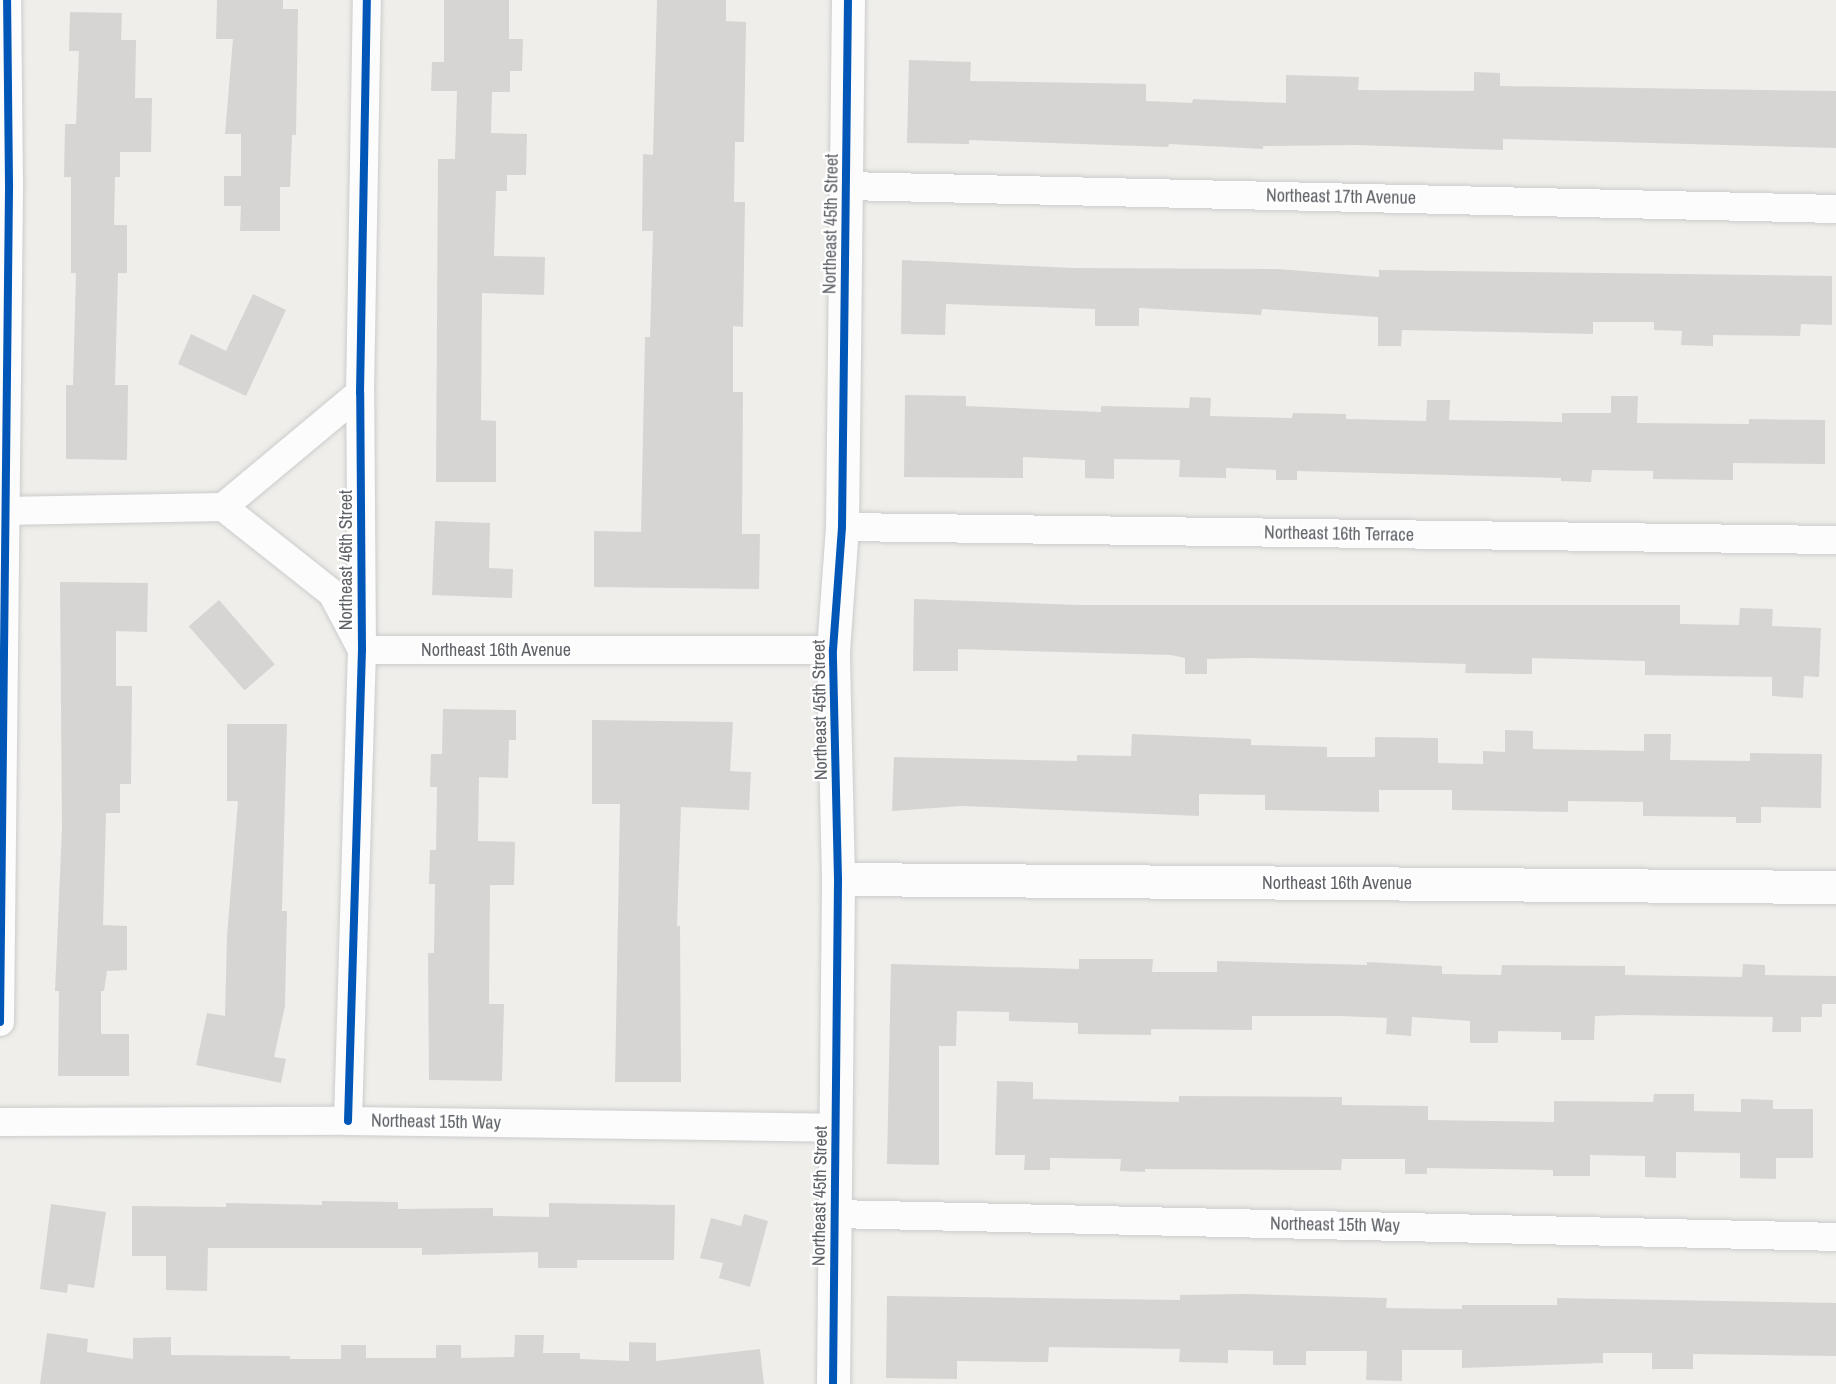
<!DOCTYPE html>
<style>
body{margin:0}
#map{position:relative;width:1836px;height:1384px;overflow:hidden;background:#efeeea;font-family:"Archivo Narrow",sans-serif}
div>[style]{position:absolute}
[style*='--x']{left:calc(var(--x)*1px);top:calc(var(--y)*1px);width:calc(var(--w)*1px);rotate:calc(var(--a)*1deg)}
.building>*{inset:0;background:#d6d5d3;transform-origin:0 0}
.roads{filter:drop-shadow(0 0 2px #cbcccc) drop-shadow(0 0 2px #cbcccc)}
.street>*{height:28px;margin:-14px;padding:0 14px;transform-origin:14px;border-radius:14px;background:#fdfcfc}
.secondary>*{height:33px;margin:-16.5px;padding:0 16.5px;transform-origin:16.5px;border-radius:16.5px;background:#fdfcfc}
.cycleway>*{height:8px;margin:-4px;padding:0 4px;transform-origin:4px;border-radius:4px;background:#0057b8}
span{translate:-50% -50%;white-space:nowrap;text-align:center;line-height:1.15;-webkit-text-stroke:4.5px #fff;paint-order:stroke}
.street-label{font-size:18px;color:#5f6368}
</style>
<div id="map">
<div class="building">
<i style="clip-path:polygon(217px 0,283px 0,283px 9px,298px 9px,296px 135px,292px 135px,290px 187px,280px 187px,280px 231px,240px 231px,241px 206px,224px 206px,224px 176px,241px 176px,241px 134px,225px 134px,233px 39px,216px 39px)"></i>
<i style="clip-path:polygon(444px 0,509px 0,509px 39px,523px 39px,522px 71px,510px 71px,510px 92px,492px 92px,491px 133px,527px 134px,526px 175px,507px 175px,507px 191px,496px 191px,494px 256px,545px 257px,544px 295px,482px 293px,481px 420px,496px 421px,496px 482px,436px 482px,438px 159px,455px 159px,457px 91px,431px 91px,432px 62px,444px 62px)"></i>
<i style="clip-path:polygon(657px 0,726px 0,726px 21px,746px 22px,744px 142px,735px 142px,734px 202px,745px 202px,743px 327px,733px 326px,733px 392px,743px 392px,742px 534px,760px 534px,759px 589px,594px 587px,594px 531px,641px 532px,645px 337px,650px 337px,653px 231px,642px 231px,643px 154px,653px 155px)"></i>
<i style="clip-path:polygon(70px 12px,122px 13px,121px 40px,136px 40px,135px 98px,152px 98px,151px 152px,120px 152px,120px 177px,115px 177px,114px 225px,127px 225px,127px 273px,118px 273px,115px 385px,128px 385px,127px 460px,66px 459px,66px 385px,73px 385px,76px 273px,71px 273px,71px 177px,64px 177px,65px 124px,76px 124px,79px 51px,69px 51px)"></i>
<i style="clip-path:polygon(909px 60px,971px 62px,970px 81px,1146px 84px,1146px 101px,1192px 103px,1193px 99px,1286px 103px,1286px 75px,1359px 77px,1358px 90px,1474px 91px,1474px 72px,1500px 73px,1500px 86px,1836px 91px,1836px 148px,1503px 139px,1503px 150px,1357px 145px,1263px 146px,1263px 149px,1169px 144px,1168px 147px,969px 140px,969px 144px,907px 143px)"></i>
<i style="clip-path:polygon(902px 260px,1072px 268px,1277px 269px,1379px 277px,1379px 270px,1832px 276px,1832px 325px,1801px 324px,1800px 336px,1713px 335px,1713px 346px,1681px 345px,1682px 331px,1654px 330px,1654px 322px,1593px 322px,1593px 334px,1402px 330px,1401px 346px,1378px 346px,1378px 317px,1262px 309px,1261px 315px,1139px 308px,1139px 326px,1095px 326px,1095px 309px,946px 304px,945px 335px,901px 334px)"></i>
<i style="clip-path:polygon(253px 294px,286px 310px,246px 396px,178px 364px,191px 334px,226px 351px)"></i>
<i style="clip-path:polygon(905px 395px,966px 396px,966px 406px,1101px 412px,1101px 406px,1189px 408px,1190px 397px,1211px 398px,1210px 416px,1292px 418px,1293px 413px,1346px 414px,1346px 419px,1426px 421px,1427px 400px,1450px 400px,1449px 420px,1562px 422px,1562px 413px,1611px 413px,1611px 396px,1638px 396px,1637px 423px,1749px 424px,1749px 419px,1825px 420px,1825px 464px,1733px 463px,1733px 480px,1653px 479px,1653px 471px,1592px 470px,1591px 482px,1561px 481px,1561px 478px,1297px 471px,1297px 480px,1276px 480px,1276px 470px,1226px 468px,1226px 478px,1179px 477px,1180px 460px,1114px 459px,1114px 479px,1085px 478px,1085px 460px,1023px 457px,1023px 478px,904px 477px)"></i>
<i style="clip-path:polygon(435px 521px,490px 523px,489px 568px,513px 569px,512px 598px,432px 595px)"></i>
<i style="clip-path:polygon(60px 582px,148px 583px,147px 632px,116px 631px,116px 686px,132px 686px,131px 784px,120px 784px,120px 813px,106px 813px,103px 925px,127px 926px,127px 970px,107px 971px,104px 991px,101px 991px,101px 1034px,129px 1034px,129px 1076px,58px 1076px,59px 991px,55px 991px,62px 828px)"></i>
<i style="clip-path:polygon(914px 599px,1080px 605px,1680px 605px,1680px 624px,1739px 625px,1740px 608px,1773px 609px,1772px 626px,1821px 628px,1819px 677px,1804px 676px,1803px 698px,1772px 696px,1772px 677px,1645px 675px,1645px 661px,1532px 658px,1532px 674px,1465px 673px,1466px 664px,1250px 658px,1207px 659px,1207px 674px,1185px 674px,1185px 658px,1171px 655px,958px 649px,958px 671px,913px 671px)"></i>
<i style="left:219px;top:600px;width:85px;height:40px;rotate:49deg"></i>
<i style="clip-path:polygon(443px 709px,516px 710px,516px 740px,509px 740px,508px 778px,479px 777px,478px 841px,515px 842px,514px 885px,490px 885px,489px 1004px,504px 1004px,502px 1081px,429px 1080px,428px 953px,434px 953px,435px 884px,429px 884px,430px 850px,436px 850px,437px 787px,430px 787px,431px 754px,442px 754px)"></i>
<i style="clip-path:polygon(592px 720px,733px 722px,730px 771px,751px 772px,749px 810px,681px 807px,677px 926px,680px 926px,681px 1082px,615px 1082px,620px 804px,592px 804px)"></i>
<i style="clip-path:polygon(227px 724px,287px 724px,282px 911px,287px 911px,285px 1006px,274px 1057px,286px 1059px,281px 1083px,196px 1065px,207px 1013px,225px 1016px,227px 936px,238px 801px,227px 801px)"></i>
<i style="clip-path:polygon(1505px 730px,1533px 731px,1533px 749px,1644px 751px,1644px 734px,1671px 734px,1670px 760px,1750px 761px,1750px 753px,1822px 754px,1821px 808px,1761px 807px,1761px 823px,1736px 823px,1736px 817px,1643px 816px,1643px 802px,1568px 801px,1568px 812px,1452px 810px,1452px 790px,1379px 790px,1379px 812px,1265px 810px,1265px 795px,1199px 794px,1199px 816px,962px 806px,892px 811px,894px 757px,1077px 761px,1077px 755px,1131px 756px,1132px 734px,1251px 739px,1251px 745px,1327px 747px,1327px 757px,1375px 757px,1375px 737px,1438px 738px,1438px 763px,1483px 764px,1483px 751px,1505px 752px)"></i>
<i style="clip-path:polygon(1079px 959px,1153px 959px,1152px 972px,1217px 972px,1217px 961px,1367px 965px,1367px 962px,1442px 966px,1442px 974px,1501px 975px,1502px 965px,1625px 966px,1625px 975px,1742px 977px,1743px 964px,1765px 965px,1765px 975px,1836px 976px,1836px 1004px,1822px 1004px,1822px 1017px,1801px 1017px,1801px 1032px,1772px 1032px,1773px 1017px,1624px 1015px,1595px 1016px,1594px 1040px,1561px 1040px,1561px 1032px,1498px 1031px,1498px 1043px,1470px 1043px,1470px 1021px,1412px 1017px,1411px 1036px,1386px 1034px,1387px 1018px,1341px 1016px,1252px 1016px,1252px 1030px,1151px 1029px,1151px 1035px,1078px 1034px,1078px 1023px,1009px 1021px,1009px 1012px,957px 1011px,956px 1046px,939px 1046px,939px 1165px,887px 1164px,891px 964px,1079px 969px)"></i>
<i style="clip-path:polygon(997px 1081px,1033px 1082px,1033px 1099px,1179px 1102px,1179px 1096px,1342px 1097px,1342px 1105px,1428px 1106px,1428px 1120px,1554px 1122px,1554px 1101px,1653px 1102px,1654px 1094px,1694px 1094px,1694px 1111px,1741px 1112px,1741px 1099px,1773px 1100px,1773px 1109px,1813px 1109px,1813px 1158px,1776px 1158px,1776px 1179px,1740px 1178px,1740px 1153px,1676px 1152px,1676px 1178px,1645px 1177px,1645px 1156px,1590px 1155px,1590px 1176px,1553px 1176px,1553px 1170px,1427px 1168px,1427px 1174px,1405px 1174px,1405px 1159px,1342px 1159px,1341px 1170px,1145px 1169px,1145px 1172px,1120px 1171px,1121px 1159px,1050px 1158px,1050px 1170px,1024px 1170px,1025px 1155px,995px 1155px)"></i>
<i style="clip-path:polygon(322px 1201px,398px 1202px,398px 1209px,493px 1208px,493px 1216px,549px 1217px,549px 1203px,675px 1205px,674px 1260px,577px 1260px,577px 1268px,538px 1268px,538px 1252px,422px 1255px,422px 1248px,208px 1248px,207px 1291px,166px 1290px,166px 1256px,132px 1256px,132px 1206px,226px 1207px,226px 1203px,322px 1205px)"></i>
<i style="clip-path:polygon(51px 1204px,106px 1212px,94px 1288px,68px 1284px,67px 1293px,40px 1289px)"></i>
<i style="clip-path:polygon(744px 1214px,768px 1221px,750px 1287px,719px 1278px,723px 1263px,700px 1258px,711px 1218px,741px 1226px)"></i>
<i style="clip-path:polygon(1243px 1294px,1387px 1298px,1386px 1308px,1462px 1309px,1462px 1305px,1557px 1305px,1557px 1298px,1836px 1303px,1836px 1356px,1693px 1354px,1693px 1369px,1652px 1369px,1652px 1353px,1603px 1353px,1603px 1363px,1462px 1368px,1462px 1350px,1402px 1350px,1402px 1381px,1366px 1380px,1367px 1351px,1306px 1351px,1306px 1365px,1273px 1365px,1273px 1351px,1228px 1350px,1228px 1363px,1179px 1362px,1180px 1349px,1049px 1347px,1048px 1362px,957px 1361px,957px 1379px,886px 1378px,887px 1296px,1180px 1300px,1180px 1295px)"></i>
<i style="clip-path:polygon(47px 1333px,88px 1339px,87px 1352px,133px 1359px,133px 1338px,171px 1337px,171px 1355px,290px 1356px,290px 1359px,341px 1359px,341px 1345px,366px 1345px,366px 1358px,436px 1358px,436px 1345px,461px 1345px,461px 1358px,514px 1357px,515px 1335px,544px 1335px,543px 1353px,580px 1353px,580px 1359px,629px 1361px,629px 1342px,656px 1343px,656px 1361px,760px 1349px,764px 1384px,40px 1384px)"></i>
</div>
<div class="roads">
<div class="street">
<i style="--x:846;--y:186;--w:990;--a:1.33"></i>
<i style="--x:223;--y:507;--w:178;--a:-39.8"></i>
<i style="--x:0;--y:511;--w:223;--a:-1"></i>
<i style="--x:223;--y:507;--w:139;--a:38.3"></i>
<i style="--x:332;--y:593;--w:64;--a:62.2"></i>
<i style="--x:362;--y:650;--w:471;--a:0"></i>
<i style="--x:842;--y:527;--w:994;--a:0.75"></i>
<i style="--x:0;--y:1022;--w:838;--a:-89.38"></i>
<i style="--x:9;--y:184;--w:184;--a:-90.6"></i>
<i style="--x:348;--y:1121;--w:471;--a:-88.3"></i>
<i style="--x:362;--y:650;--w:257;--a:-90.4"></i>
<i style="--x:360;--y:393;--w:393;--a:-89"></i>
<i style="--x:0;--y:1122;--w:348;--a:-0.2"></i>
<i style="--x:348;--y:1121;--w:487;--a:0.8"></i>
<i style="--x:834;--y:1214;--w:1002;--a:1.31"></i>
</div>
<div class="secondary">
<i style="--x:838;--y:879;--w:998;--a:0.46"></i>
<i style="--x:833;--y:1384;--w:505;--a:-89.43"></i>
<i style="--x:838;--y:879;--w:229;--a:-91.3"></i>
<i style="--x:833;--y:650;--w:123;--a:-85.8"></i>
<i style="--x:842;--y:527;--w:527;--a:-89.35"></i>
</div>
</div>
<div class="cycleway">
<i style="--x:0;--y:1022;--w:838;--a:-89.38"></i>
<i style="--x:9;--y:184;--w:184;--a:-90.6"></i>
<i style="--x:348;--y:1121;--w:471;--a:-88.3"></i>
<i style="--x:362;--y:650;--w:257;--a:-90.4"></i>
<i style="--x:360;--y:393;--w:393;--a:-89"></i>
<i style="--x:833;--y:1384;--w:505;--a:-89.43"></i>
<i style="--x:838;--y:879;--w:229;--a:-91.3"></i>
<i style="--x:833;--y:650;--w:123;--a:-85.8"></i>
<i style="--x:842;--y:527;--w:527;--a:-89.35"></i>
</div>
<div class="street-label">
<span style="left:1341px;top:197px;rotate:1deg">Northeast 17th Avenue</span>
<span style="left:831px;top:224px;rotate:-89deg">Northeast 45th Street</span>
<span style="left:1339px;top:534px;rotate:1deg">Northeast 16th Terrace</span>
<span style="left:346px;top:560px;rotate:-90deg">Northeast 46th Street</span>
<span style="left:496px;top:650px">Northeast 16th Avenue</span>
<span style="left:820px;top:710px;rotate:-91deg">Northeast 45th Street</span>
<span style="left:1337px;top:883px">Northeast 16th Avenue</span>
<span style="left:436px;top:1122px;rotate:1deg">Northeast 15th Way</span>
<span style="left:820px;top:1196px;rotate:-89deg">Northeast 45th Street</span>
<span style="left:1335px;top:1225px;rotate:1deg">Northeast 15th Way</span>
</div>
</div>
